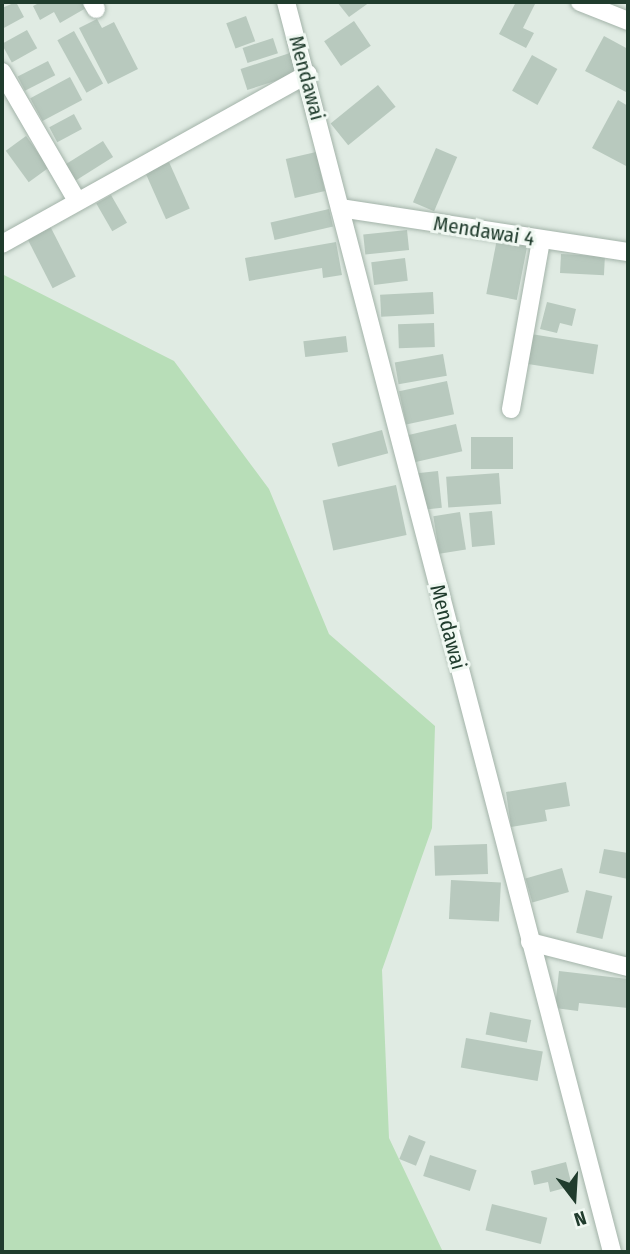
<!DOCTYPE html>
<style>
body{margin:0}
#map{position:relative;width:630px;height:1254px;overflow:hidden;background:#e0ebe3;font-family:"Fira Sans Condensed",sans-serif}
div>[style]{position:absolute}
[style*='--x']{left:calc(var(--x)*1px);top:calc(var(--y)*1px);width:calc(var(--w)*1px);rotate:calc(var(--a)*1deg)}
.green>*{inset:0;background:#b8deb8}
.building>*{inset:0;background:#b8c9be;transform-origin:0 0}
.roads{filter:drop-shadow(0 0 2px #a3b3a9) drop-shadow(0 0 2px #a3b3a9)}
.minor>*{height:18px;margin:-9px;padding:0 9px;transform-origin:9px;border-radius:9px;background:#fff}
span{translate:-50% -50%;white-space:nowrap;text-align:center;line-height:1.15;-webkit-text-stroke:6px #f0f8f2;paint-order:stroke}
.street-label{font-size:21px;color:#203c2d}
.frame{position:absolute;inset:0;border:4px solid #203c2d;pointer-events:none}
.north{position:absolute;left:539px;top:1163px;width:70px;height:70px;-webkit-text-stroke:5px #f0f8f2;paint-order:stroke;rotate:163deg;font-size:19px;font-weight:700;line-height:28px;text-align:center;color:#203c2d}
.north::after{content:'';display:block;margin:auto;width:24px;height:32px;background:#203c2d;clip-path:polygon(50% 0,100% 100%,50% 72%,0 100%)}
</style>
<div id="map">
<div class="green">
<i style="clip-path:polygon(2px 274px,174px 361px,269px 489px,329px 634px,435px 726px,432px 828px,382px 970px,389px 1138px,443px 1252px,2px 1252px)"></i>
</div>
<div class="building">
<i style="clip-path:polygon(16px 2px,24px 17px,2px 29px,2px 8px)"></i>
<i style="clip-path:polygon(41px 2px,82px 2px,86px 8px,60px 23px,54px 12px,40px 20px,33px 6px)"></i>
<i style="clip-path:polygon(337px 2px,370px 2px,349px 17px)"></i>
<i style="clip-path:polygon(516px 2px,536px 2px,523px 28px,534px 33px,526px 48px,499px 34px)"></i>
<i style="left:246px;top:16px;width:27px;height:21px;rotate:70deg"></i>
<i style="clip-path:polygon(97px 19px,102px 28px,114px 22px,138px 69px,108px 84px,79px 28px)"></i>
<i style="left:354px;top:21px;width:30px;height:36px;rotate:56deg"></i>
<i style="left:27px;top:30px;width:21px;height:29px;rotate:61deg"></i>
<i style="left:74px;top:31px;width:60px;height:19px;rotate:61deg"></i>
<i style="clip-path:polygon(604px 36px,628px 49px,628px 93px,585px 71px)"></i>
<i style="left:273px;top:38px;width:16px;height:32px;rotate:72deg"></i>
<i style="left:290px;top:53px;width:22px;height:52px;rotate:72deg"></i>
<i style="left:532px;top:55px;width:29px;height:41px;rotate:29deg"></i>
<i style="left:48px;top:61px;width:16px;height:34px;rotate:63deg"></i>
<i style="left:70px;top:77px;width:26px;height:45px;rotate:62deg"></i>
<i style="left:378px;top:85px;width:28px;height:61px;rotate:51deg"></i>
<i style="clip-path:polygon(618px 100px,628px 106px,628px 167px,592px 148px)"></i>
<i style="left:74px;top:114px;width:17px;height:28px;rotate:62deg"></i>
<i style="left:26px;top:136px;width:39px;height:25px;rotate:54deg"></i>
<i style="left:103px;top:141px;width:19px;height:44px;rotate:58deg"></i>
<i style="left:436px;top:148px;width:23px;height:59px;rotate:23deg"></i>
<i style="left:316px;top:152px;width:40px;height:31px;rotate:77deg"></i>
<i style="left:169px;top:162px;width:51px;height:26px;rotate:66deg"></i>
<i style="left:111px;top:195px;width:32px;height:17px;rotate:60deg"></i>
<i style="left:329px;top:209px;width:18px;height:60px;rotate:77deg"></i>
<i style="left:49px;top:224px;width:59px;height:26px;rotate:63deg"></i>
<i style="left:407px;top:230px;width:20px;height:44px;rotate:84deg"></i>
<i style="left:497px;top:239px;width:31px;height:56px;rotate:11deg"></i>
<i style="clip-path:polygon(336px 242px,342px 275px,323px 278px,322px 268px,249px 281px,245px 258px)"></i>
<i style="left:561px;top:254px;width:44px;height:19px;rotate:3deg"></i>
<i style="left:405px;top:258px;width:23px;height:34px;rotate:83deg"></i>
<i style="left:433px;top:292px;width:22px;height:53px;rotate:87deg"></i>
<i style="clip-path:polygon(547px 302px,576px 309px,572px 326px,560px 323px,557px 333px,540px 329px)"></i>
<i style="left:434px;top:323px;width:24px;height:36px;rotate:88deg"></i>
<i style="left:531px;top:334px;width:68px;height:30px;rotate:9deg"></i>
<i style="left:346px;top:336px;width:16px;height:43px;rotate:83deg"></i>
<i style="left:443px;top:354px;width:22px;height:49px;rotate:80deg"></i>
<i style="left:447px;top:381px;width:34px;height:49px;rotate:78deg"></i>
<i style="left:456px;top:424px;width:28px;height:51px;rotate:77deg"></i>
<i style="left:382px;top:430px;width:24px;height:52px;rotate:75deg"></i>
<i style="left:471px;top:437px;width:42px;height:32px"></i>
<i style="left:438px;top:471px;width:37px;height:21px;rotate:84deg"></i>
<i style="left:499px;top:473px;width:31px;height:53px;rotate:86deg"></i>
<i style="left:396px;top:485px;width:51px;height:75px;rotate:78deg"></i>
<i style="left:492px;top:511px;width:34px;height:23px;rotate:85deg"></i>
<i style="left:460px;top:512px;width:38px;height:27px;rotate:81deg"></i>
<i style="clip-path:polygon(566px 782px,570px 806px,545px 810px,547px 821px,511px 827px,506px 792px)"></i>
<i style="left:487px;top:844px;width:30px;height:53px;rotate:88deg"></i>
<i style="clip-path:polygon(604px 849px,628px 853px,628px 879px,599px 873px)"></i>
<i style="left:562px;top:868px;width:25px;height:38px;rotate:74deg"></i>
<i style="left:451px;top:880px;width:50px;height:39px;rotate:3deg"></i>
<i style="left:586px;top:890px;width:27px;height:44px;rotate:13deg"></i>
<i style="clip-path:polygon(559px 971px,628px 979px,628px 1008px,579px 1003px,578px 1011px,555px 1008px)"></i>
<i style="left:490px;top:1012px;width:42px;height:23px;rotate:11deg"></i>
<i style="left:466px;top:1038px;width:78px;height:30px;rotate:10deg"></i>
<i style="left:409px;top:1135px;width:18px;height:26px;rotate:22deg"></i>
<i style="left:430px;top:1155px;width:49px;height:22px;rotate:18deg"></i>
<i style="clip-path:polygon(566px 1162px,572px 1186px,550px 1192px,548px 1182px,534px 1185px,531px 1171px)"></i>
<i style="left:492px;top:1204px;width:57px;height:27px;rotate:14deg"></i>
</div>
<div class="roads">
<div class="minor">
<i style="--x:92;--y:2;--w:8;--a:60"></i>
<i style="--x:286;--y:2;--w:1292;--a:75.38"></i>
<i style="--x:580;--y:2;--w:52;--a:21.6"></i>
<i style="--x:2;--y:72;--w:149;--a:59.8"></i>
<i style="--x:340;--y:208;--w:291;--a:8.7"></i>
<i style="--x:2;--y:244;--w:350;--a:-29.1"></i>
<i style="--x:511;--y:409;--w:172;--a:-79.9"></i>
<i style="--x:530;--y:942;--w:101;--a:14.3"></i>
</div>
</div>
<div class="street-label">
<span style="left:307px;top:78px;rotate:75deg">Mendawai</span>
<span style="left:484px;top:231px;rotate:9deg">Mendawai 4</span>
<span style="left:448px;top:627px;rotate:75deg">Mendawai</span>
</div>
<div class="frame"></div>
<div class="north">N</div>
</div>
